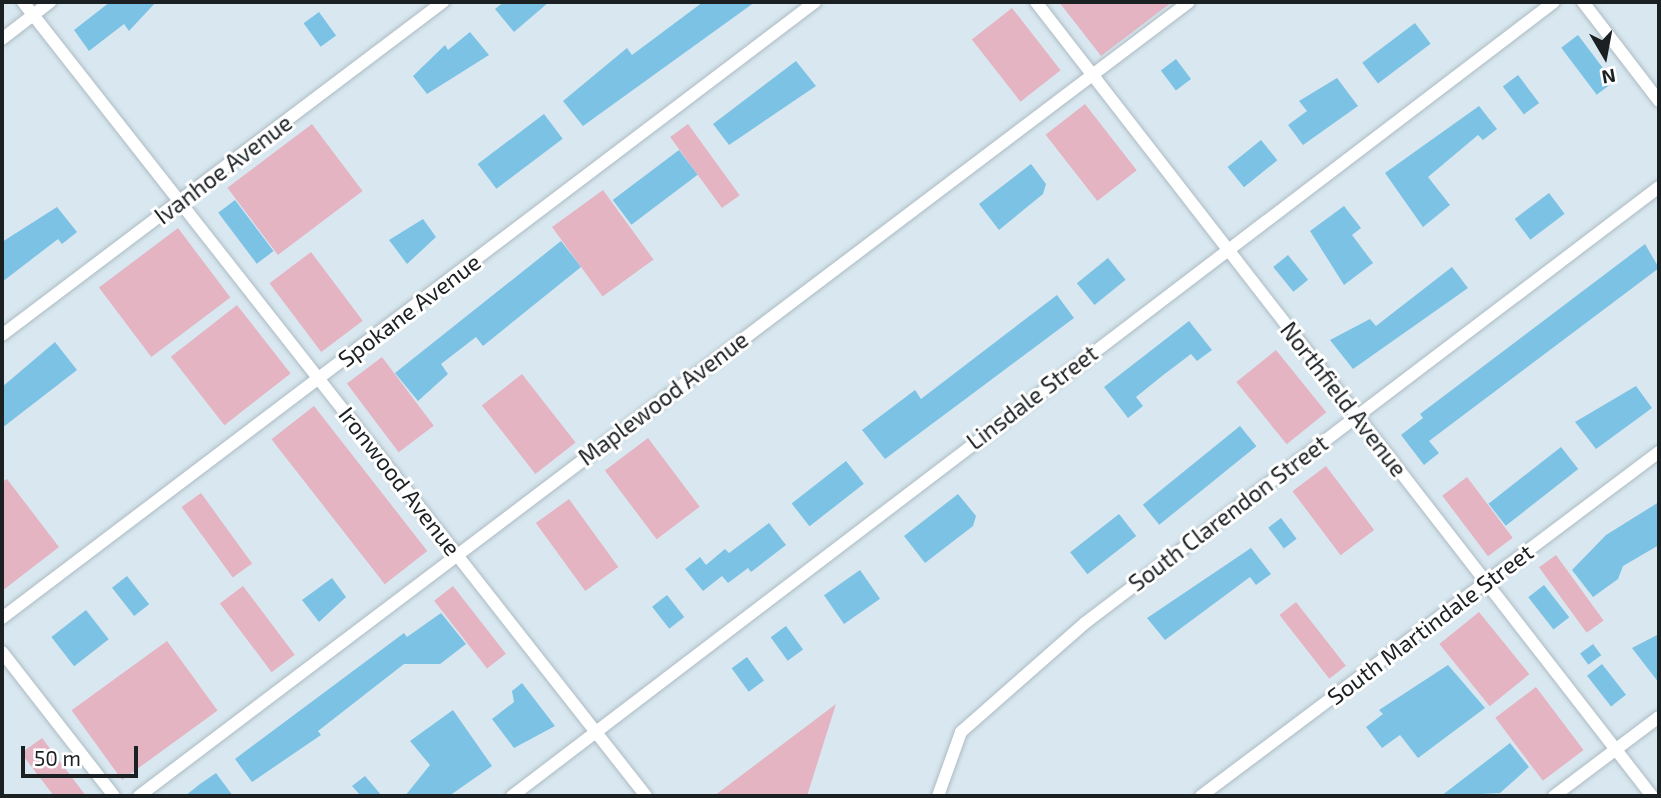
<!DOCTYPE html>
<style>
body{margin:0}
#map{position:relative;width:1661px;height:798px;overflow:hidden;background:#d9e8f0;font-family:"Exo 2",sans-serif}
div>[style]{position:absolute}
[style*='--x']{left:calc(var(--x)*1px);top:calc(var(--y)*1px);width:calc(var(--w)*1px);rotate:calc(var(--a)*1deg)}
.green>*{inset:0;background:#e5b4c2;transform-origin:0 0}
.building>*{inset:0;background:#7cc2e4;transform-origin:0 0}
.roads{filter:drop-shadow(0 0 2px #adbbc3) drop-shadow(0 0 2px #adbbc3)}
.minor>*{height:12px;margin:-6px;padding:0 6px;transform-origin:6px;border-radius:6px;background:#fff}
span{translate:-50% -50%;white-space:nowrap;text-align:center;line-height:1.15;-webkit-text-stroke:6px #fff;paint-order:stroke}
.street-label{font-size:23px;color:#1b2023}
.frame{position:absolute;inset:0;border:4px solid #1b2023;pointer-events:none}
.north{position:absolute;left:1570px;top:21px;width:70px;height:70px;-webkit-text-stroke:5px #fff;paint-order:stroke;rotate:170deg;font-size:19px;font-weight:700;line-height:28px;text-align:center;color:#1b2023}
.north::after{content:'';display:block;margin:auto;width:24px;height:32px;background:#1b2023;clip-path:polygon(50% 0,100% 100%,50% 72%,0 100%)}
.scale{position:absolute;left:21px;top:746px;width:117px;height:32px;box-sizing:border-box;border:4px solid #1b2023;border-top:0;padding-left:9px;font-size:21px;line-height:24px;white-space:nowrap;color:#1b2023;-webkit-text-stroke:5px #fff;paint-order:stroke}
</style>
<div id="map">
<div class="green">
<i style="clip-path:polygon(1059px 2px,1172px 2px,1101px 56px)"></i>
<i style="left:1012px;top:8px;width:79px;height:51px;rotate:52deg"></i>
<i style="left:1085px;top:104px;width:84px;height:50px;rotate:52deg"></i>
<i style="left:312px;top:124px;width:84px;height:106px;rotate:53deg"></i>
<i style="left:688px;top:124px;width:88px;height:22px;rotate:54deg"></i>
<i style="left:603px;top:190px;width:86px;height:63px;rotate:54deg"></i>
<i style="left:178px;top:228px;width:87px;height:99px;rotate:53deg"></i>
<i style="left:311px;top:252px;width:86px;height:52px;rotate:53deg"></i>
<i style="left:237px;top:305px;width:87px;height:84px;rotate:52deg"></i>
<i style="left:1276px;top:350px;width:80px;height:51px;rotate:51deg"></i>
<i style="left:382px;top:357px;width:86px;height:44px;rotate:53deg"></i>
<i style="left:522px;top:374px;width:87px;height:51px;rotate:52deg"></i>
<i style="left:314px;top:406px;width:184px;height:54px;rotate:52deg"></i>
<i style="left:648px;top:438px;width:86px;height:54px;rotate:53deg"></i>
<i style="left:1326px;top:466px;width:80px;height:42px;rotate:53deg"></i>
<i style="left:1467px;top:477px;width:76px;height:31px;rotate:53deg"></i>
<i style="clip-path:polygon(7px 479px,59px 547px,2px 591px,2px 482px)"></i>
<i style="left:201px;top:493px;width:87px;height:24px;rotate:54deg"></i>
<i style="left:569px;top:499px;width:84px;height:41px;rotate:54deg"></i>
<i style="left:1556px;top:555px;width:81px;height:21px;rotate:54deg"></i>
<i style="left:243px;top:586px;width:86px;height:29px;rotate:53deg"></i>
<i style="left:453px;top:586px;width:86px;height:24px;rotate:52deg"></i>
<i style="left:1296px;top:602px;width:81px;height:21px;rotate:52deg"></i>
<i style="left:1479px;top:612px;width:80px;height:51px;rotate:51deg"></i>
<i style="left:167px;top:641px;width:86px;height:118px;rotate:54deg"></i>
<i style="left:1536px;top:687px;width:79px;height:51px;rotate:53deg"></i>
<i style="clip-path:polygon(836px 704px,807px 796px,714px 796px)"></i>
<i style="clip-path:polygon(42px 738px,86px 796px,54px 796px,21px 753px)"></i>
</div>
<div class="building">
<i style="clip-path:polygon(110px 2px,156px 2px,129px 31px,124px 24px,89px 51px,74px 30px)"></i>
<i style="clip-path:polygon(504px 2px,549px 2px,514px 32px,495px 9px)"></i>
<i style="clip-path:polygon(703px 2px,755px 2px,583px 126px,563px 101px,627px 48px,632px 55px)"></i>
<i style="left:319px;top:12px;width:29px;height:19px;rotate:54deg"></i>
<i style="left:1415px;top:23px;width:26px;height:66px;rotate:53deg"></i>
<i style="clip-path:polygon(470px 32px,489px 55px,427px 94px,413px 76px,445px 45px,448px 50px)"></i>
<i style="left:1578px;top:35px;width:59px;height:21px;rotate:53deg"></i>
<i style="left:1176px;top:59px;width:25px;height:19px;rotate:53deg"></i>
<i style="clip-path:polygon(796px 61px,816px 86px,729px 145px,713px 124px)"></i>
<i style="left:1518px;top:75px;width:35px;height:19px;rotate:53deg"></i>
<i style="clip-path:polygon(1337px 78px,1358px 106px,1303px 145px,1288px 125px,1307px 111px,1299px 101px)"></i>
<i style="clip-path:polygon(1479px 106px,1497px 129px,1483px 140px,1478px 135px,1428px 177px,1450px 205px,1423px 227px,1385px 173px)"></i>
<i style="left:544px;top:114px;width:31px;height:83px;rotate:53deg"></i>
<i style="left:1261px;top:140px;width:26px;height:43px;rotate:51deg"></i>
<i style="left:679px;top:150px;width:31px;height:83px;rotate:53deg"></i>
<i style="clip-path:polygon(1031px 164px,1046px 184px,1043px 194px,999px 230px,979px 204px)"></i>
<i style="left:1549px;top:193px;width:26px;height:43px;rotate:53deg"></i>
<i style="left:235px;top:200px;width:64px;height:21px;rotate:53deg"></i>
<i style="clip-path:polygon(1344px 206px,1361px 228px,1352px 235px,1373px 263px,1344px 285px,1310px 231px)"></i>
<i style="clip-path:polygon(57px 207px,77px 232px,62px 244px,58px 239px,2px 282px,2px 242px)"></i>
<i style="clip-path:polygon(423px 219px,436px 237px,407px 264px,389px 240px)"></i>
<i style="clip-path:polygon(561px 241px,581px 267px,483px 346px,476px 337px,441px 364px,448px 374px,418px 401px,395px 373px)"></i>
<i style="clip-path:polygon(1645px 244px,1659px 268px,1429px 441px,1439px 453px,1424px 465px,1401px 435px,1423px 418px,1420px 414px)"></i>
<i style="left:1288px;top:255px;width:32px;height:19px;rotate:51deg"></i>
<i style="left:1108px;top:258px;width:28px;height:40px;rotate:51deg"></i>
<i style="clip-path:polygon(1452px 267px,1468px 288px,1353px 369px,1330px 340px,1370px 319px,1376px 326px)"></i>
<i style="clip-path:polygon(1057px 295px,1074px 318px,885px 459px,862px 430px,915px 390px,921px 399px)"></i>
<i style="clip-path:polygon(1189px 321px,1212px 350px,1197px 361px,1191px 354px,1162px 376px,1136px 397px,1143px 406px,1128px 418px,1104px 387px)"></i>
<i style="clip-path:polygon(55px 342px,77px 370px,2px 428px,2px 387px)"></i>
<i style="clip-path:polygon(1636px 386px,1652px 408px,1596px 449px,1575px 422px)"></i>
<i style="left:1240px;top:426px;width:26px;height:125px;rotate:51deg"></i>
<i style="left:1561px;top:447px;width:28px;height:92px;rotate:52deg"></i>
<i style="left:846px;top:461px;width:29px;height:69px;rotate:52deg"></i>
<i style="clip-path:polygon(958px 494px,976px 516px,973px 526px,925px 563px,904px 536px)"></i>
<i style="clip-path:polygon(1659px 502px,1659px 545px,1623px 566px,1618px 579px,1593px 597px,1572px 570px,1606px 535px)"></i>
<i style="left:1119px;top:514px;width:28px;height:62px;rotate:52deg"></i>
<i style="left:1281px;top:518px;width:26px;height:16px;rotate:53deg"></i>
<i style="clip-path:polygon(769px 523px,786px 545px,751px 572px,748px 568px,728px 583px,722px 576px,703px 591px,685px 569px,700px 557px,706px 565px,725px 549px,729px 553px)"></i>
<i style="clip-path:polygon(1251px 548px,1271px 574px,1256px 585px,1250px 577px,1165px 640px,1147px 618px)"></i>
<i style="left:860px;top:570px;width:35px;height:44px;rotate:55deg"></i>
<i style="left:127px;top:576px;width:36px;height:19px;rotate:52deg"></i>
<i style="clip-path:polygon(332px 578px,346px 597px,319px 622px,302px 600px)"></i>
<i style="left:1544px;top:585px;width:41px;height:20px;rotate:52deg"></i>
<i style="left:667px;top:595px;width:28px;height:19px;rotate:52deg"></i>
<i style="left:86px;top:610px;width:37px;height:44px;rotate:52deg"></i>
<i style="clip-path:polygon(441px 613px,466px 644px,440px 664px,404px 664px,318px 731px,321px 735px,252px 782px,235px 759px,404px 633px,407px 637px)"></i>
<i style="left:786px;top:626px;width:29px;height:19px;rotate:54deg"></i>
<i style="clip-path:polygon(1659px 634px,1659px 683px,1632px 648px)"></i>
<i style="left:1593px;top:644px;width:14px;height:16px;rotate:54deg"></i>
<i style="left:747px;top:657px;width:29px;height:19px;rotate:54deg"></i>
<i style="left:1602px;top:664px;width:39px;height:19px;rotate:52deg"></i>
<i style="clip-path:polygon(1448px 665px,1485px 708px,1418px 758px,1400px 735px,1382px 748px,1366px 727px,1383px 714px,1379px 710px)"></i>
<i style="clip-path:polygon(522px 683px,555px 726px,514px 748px,492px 719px,514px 702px,512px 691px)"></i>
<i style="clip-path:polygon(453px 710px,492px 766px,449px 796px,405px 796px,430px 765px,410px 741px)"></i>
<i style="clip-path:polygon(1510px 743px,1529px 767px,1500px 793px,1441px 796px)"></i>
<i style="clip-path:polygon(216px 773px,233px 796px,185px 796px,200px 784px)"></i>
<i style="clip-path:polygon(365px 776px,382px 796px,361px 796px,352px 786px)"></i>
</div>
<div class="roads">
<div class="minor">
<i style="--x:23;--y:2;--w:1009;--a:51.88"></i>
<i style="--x:1036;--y:2;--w:1005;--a:52.2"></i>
<i style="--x:1583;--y:2;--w:125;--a:52.5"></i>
<i style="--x:2;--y:39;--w:61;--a:-37.6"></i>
<i style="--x:2;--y:335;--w:553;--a:-37.06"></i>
<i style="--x:2;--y:618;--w:1020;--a:-37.15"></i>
<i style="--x:2;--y:652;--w:182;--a:52.1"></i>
<i style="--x:139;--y:796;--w:1316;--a:-37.1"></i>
<i style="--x:512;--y:796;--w:1310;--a:-37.31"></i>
<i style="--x:938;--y:796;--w:68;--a:-70.2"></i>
<i style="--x:961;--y:732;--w:165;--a:-41.3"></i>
<i style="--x:1085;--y:623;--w:721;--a:-37.22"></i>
<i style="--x:1201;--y:796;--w:573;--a:-36.91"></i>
<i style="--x:1554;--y:796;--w:131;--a:-37"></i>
</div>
</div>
<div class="street-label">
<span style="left:223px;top:169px;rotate:-37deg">Ivanhoe Avenue</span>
<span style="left:409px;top:310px;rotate:-37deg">Spokane Avenue</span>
<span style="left:1032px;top:397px;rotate:-37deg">Linsdale Street</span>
<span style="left:663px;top:398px;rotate:-37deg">Maplewood Avenue</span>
<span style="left:1344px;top:399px;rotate:52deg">Northfield Avenue</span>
<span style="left:400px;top:481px;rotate:52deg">Ironwood Avenue</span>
<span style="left:1228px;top:513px;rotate:-37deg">South Clarendon Street</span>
<span style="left:1430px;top:624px;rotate:-37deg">South Martindale Street</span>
</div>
<div class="frame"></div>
<div class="north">N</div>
<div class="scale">50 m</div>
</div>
